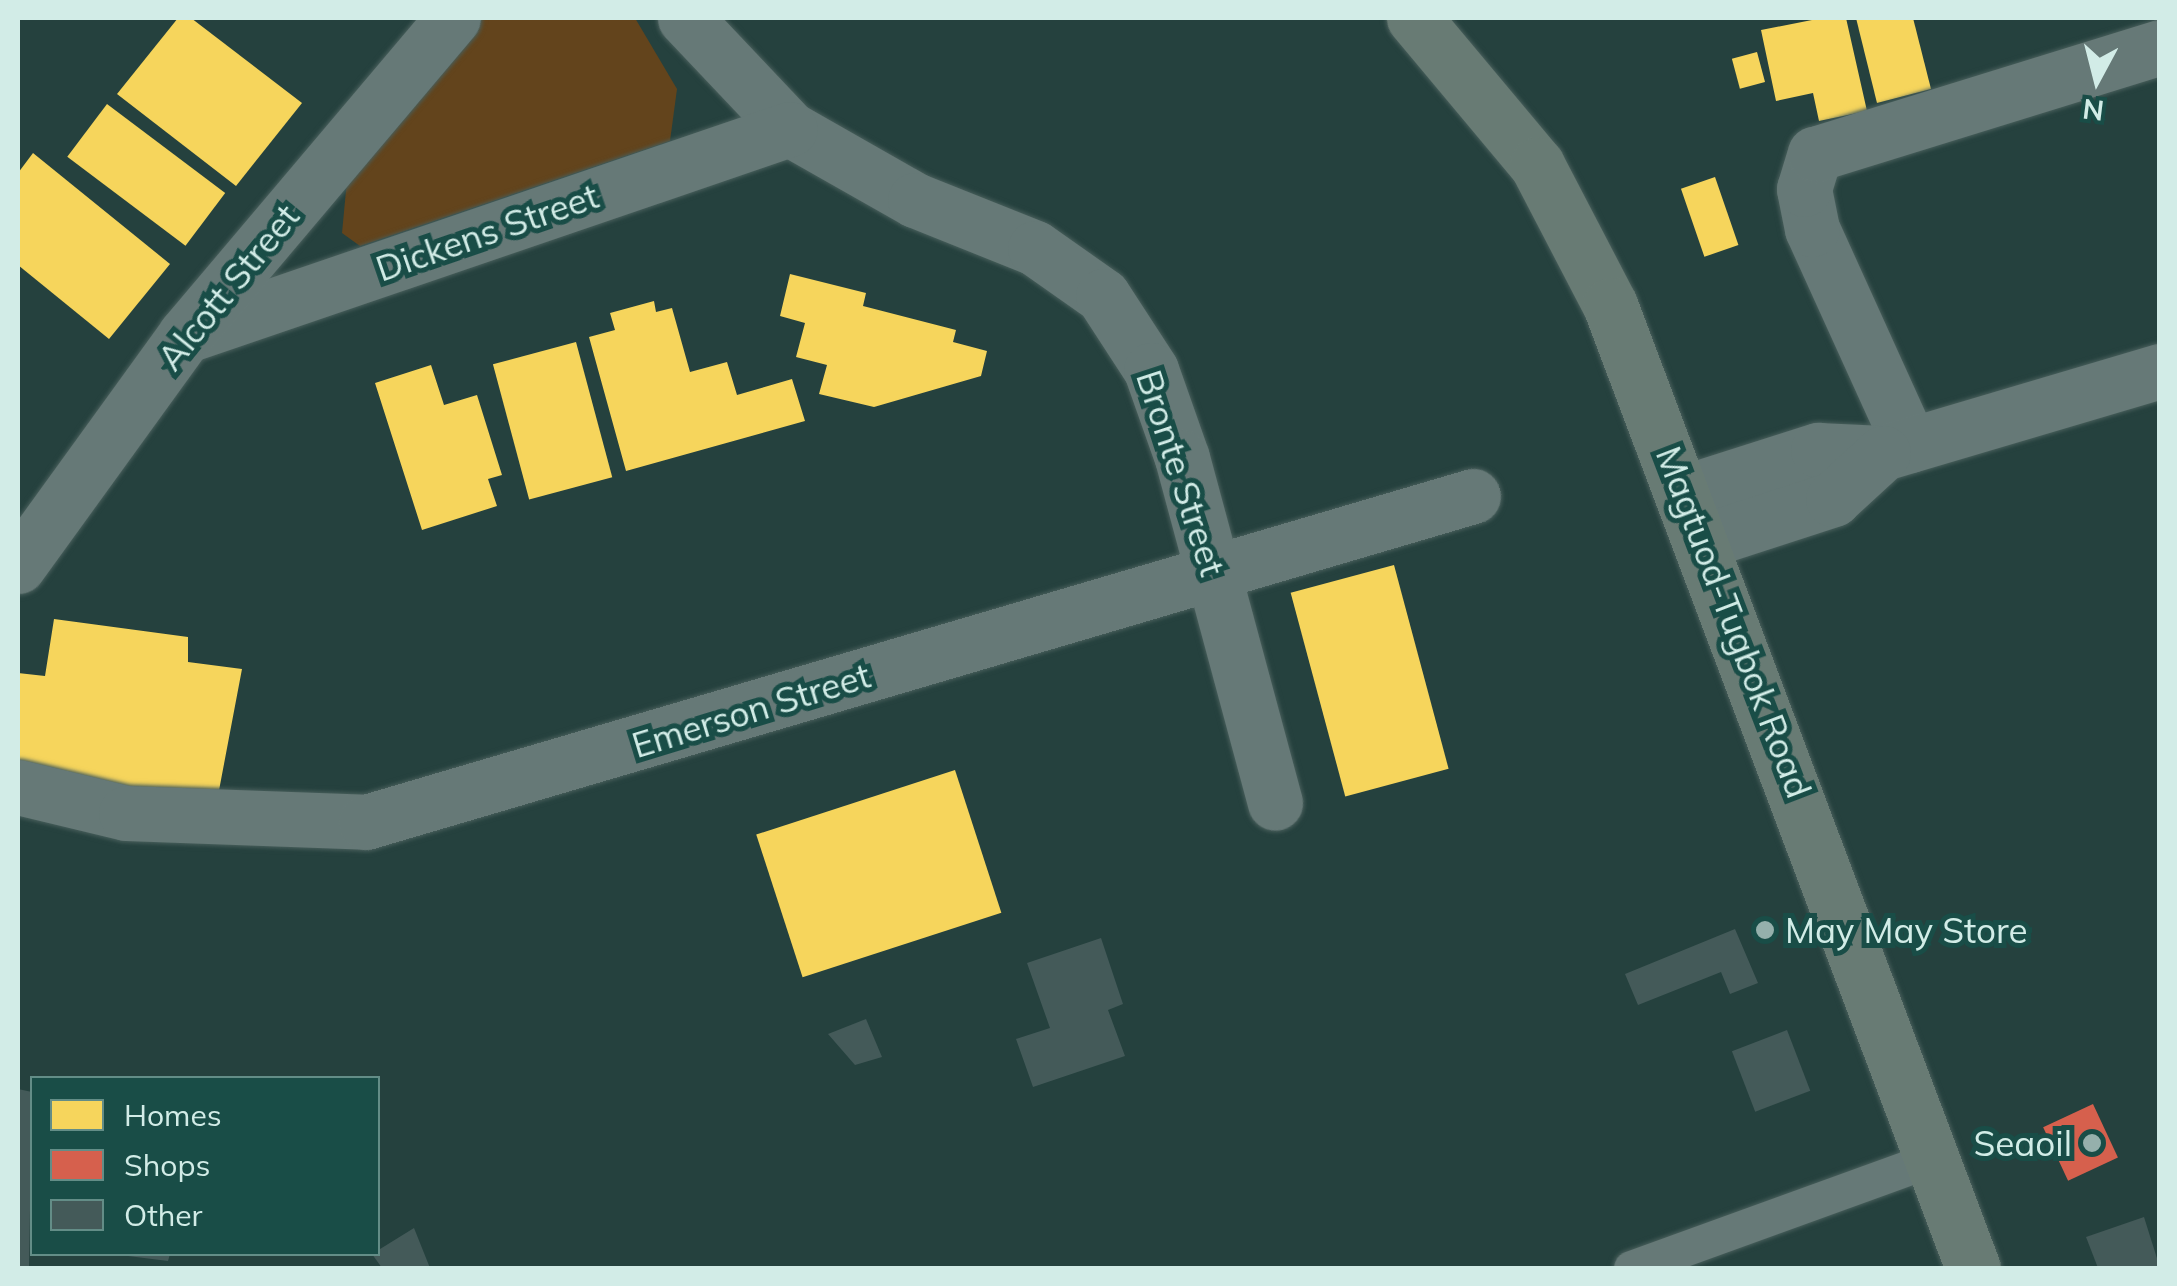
<!DOCTYPE html>
<style>
body{margin:0}
#map{position:relative;width:2177px;height:1286px;overflow:hidden;background:#25413e;font-family:Mulish,sans-serif}
div>[style]{position:absolute}
[style*='--x']{left:calc(var(--x)*1px);top:calc(var(--y)*1px);width:calc(var(--w)*1px);rotate:calc(var(--a)*1deg)}
.green>*{inset:0;background:#63441c}
.homes>*{inset:0;background:#f6d55c;transform-origin:0 0}
.shops>*{inset:0;background:#d6604d;transform-origin:0 0}
.building>*{inset:0;background:#445a59;transform-origin:0 0}
.roads{filter:drop-shadow(0 0 2px #485e5b) drop-shadow(0 0 2px #485e5b)}
.lane>*{height:35px;margin:-17.5px;padding:0 17.5px;transform-origin:17.5px;border-radius:17.5px;background:#667977}
.street>*{height:55px;margin:-27.5px;padding:0 27.5px;transform-origin:27.5px;border-radius:27.5px;background:#667977}
.secondary>*{height:55px;margin:-27.5px;padding:0 27.5px;transform-origin:27.5px;border-radius:27.5px;background:#687b74}
.dots>*{width:28px;height:28px;translate:-50% -50%;box-sizing:border-box;border:5px solid #194d47;border-radius:50%}
span{translate:-50% -50%;white-space:nowrap;text-align:center;line-height:1.15;-webkit-text-stroke:10px #194d47;paint-order:stroke}
.street-label{font-size:35px;color:#d2ece7}
.poi-label{font-size:35px;color:#d2ece7}
.left{translate:0 -50%;text-align:left}
.right{translate:-100% -50%;text-align:right}
.frame{position:absolute;inset:0;border:20px solid #d2ece7;pointer-events:none}
.legend{position:absolute;left:30px;top:1076px;width:350px;height:180px;box-sizing:border-box;background:#194d47;border:2px solid #638d87;margin:0;padding:12px 18px;list-style:none;font-size:30px;color:#d2ece7}
.legend li{display:flex;align-items:center;gap:20px;height:50px}
.legend b{width:50px;border:2px solid #638d87}
.north{position:absolute;left:2047px;top:30px;width:100px;height:100px;-webkit-text-stroke:8px #194d47;paint-order:stroke;rotate:187deg;font-size:28px;font-weight:700;line-height:40px;text-align:center;color:#d2ece7}
.north::after{content:'';display:block;margin:auto;width:35px;height:45px;background:#d2ece7;clip-path:polygon(50% 0,100% 100%,50% 72%,0 100%)}
</style>
<div id="map">
<div class="green">
<i style="clip-path:polygon(473px 18px,635px 18px,677px 89px,670px 141px,360px 246px,342px 233px,347px 180px)"></i>
</div>
<div class="homes">
<i style="clip-path:polygon(178px 18px,191px 18px,302px 103px,236px 186px,117px 94px)"></i>
<i style="clip-path:polygon(1822px 18px,1846px 18px,1867px 111px,1819px 121px,1813px 93px,1776px 101px,1761px 30px)"></i>
<i style="clip-path:polygon(1856px 18px,1913px 18px,1931px 89px,1877px 103px)"></i>
<i style="left:1757px;top:52px;width:31px;height:26px;rotate:75deg"></i>
<i style="left:107px;top:104px;width:148px;height:66px;rotate:37deg"></i>
<i style="clip-path:polygon(33px 153px,170px 264px,109px 339px,18px 265px,18px 173px)"></i>
<i style="left:1715px;top:177px;width:72px;height:36px;rotate:71deg"></i>
<i style="clip-path:polygon(790px 274px,866px 293px,863px 306px,956px 330px,953px 342px,987px 351px,981px 376px,874px 407px,819px 394px,827px 365px,796px 357px,805px 323px,780px 316px)"></i>
<i style="clip-path:polygon(654px 301px,656px 312px,672px 308px,690px 372px,727px 362px,737px 395px,792px 379px,805px 421px,626px 471px,589px 337px,615px 330px,610px 313px)"></i>
<i style="left:576px;top:342px;width:140px;height:86px;rotate:75deg"></i>
<i style="clip-path:polygon(431px 365px,444px 405px,477px 395px,502px 475px,488px 479px,497px 506px,422px 530px,375px 383px)"></i>
<i style="left:1394px;top:565px;width:211px;height:107px;rotate:75deg"></i>
<i style="clip-path:polygon(54px 619px,188px 637px,188px 662px,242px 669px,217px 801px,18px 770px,18px 673px,45px 676px)"></i>
<i style="left:955px;top:770px;width:150px;height:209px;rotate:72deg"></i>
</div>
<div class="shops">
<i style="left:2093px;top:1104px;width:59px;height:55px;rotate:65deg"></i>
</div>
<div class="building">
<i style="clip-path:polygon(1735px 929px,1758px 983px,1730px 994px,1721px 972px,1638px 1005px,1625px 974px)"></i>
<i style="clip-path:polygon(1101px 938px,1123px 1004px,1108px 1010px,1125px 1056px,1033px 1087px,1016px 1039px,1050px 1028px,1027px 963px)"></i>
<i style="clip-path:polygon(866px 1019px,882px 1057px,855px 1065px,828px 1034px)"></i>
<i style="left:1787px;top:1030px;width:65px;height:59px;rotate:69deg"></i>
<i style="clip-path:polygon(18px 1089px,32px 1092px,29px 1268px,18px 1268px)"></i>
<i style="clip-path:polygon(2144px 1217px,2160px 1268px,2098px 1268px,2086px 1237px)"></i>
<i style="clip-path:polygon(414px 1228px,430px 1268px,382px 1268px,372px 1254px)"></i>
<i style="clip-path:polygon(112px 1254px,170px 1254px,168px 1261px)"></i>
</div>
<div class="roads">
<div class="lane">
<i style="--x:1631;--y:1268;--w:318;--a:-19.9"></i>
</div>
<div class="street">
<i style="--x:685;--y:18;--w:153;--a:46.6"></i>
<i style="--x:790;--y:129;--w:144;--a:29.6"></i>
<i style="--x:915;--y:200;--w:129;--a:21.8"></i>
<i style="--x:1035;--y:248;--w:83;--a:35.2"></i>
<i style="--x:1103;--y:296;--w:88;--a:57"></i>
<i style="--x:1151;--y:370;--w:93;--a:70.6"></i>
<i style="--x:1182;--y:458;--w:357;--a:74.9"></i>
<i style="--x:187;--y:335;--w:637;--a:-18.86"></i>
<i style="--x:1910;--y:445;--w:237;--a:-114.4"></i>
<i style="--x:1812;--y:229;--w:41;--a:-101.3"></i>
<i style="--x:1804;--y:189;--w:37;--a:-73"></i>
<i style="--x:1815;--y:154;--w:361;--a:-17.2"></i>
<i style="--x:1686;--y:492;--w:139;--a:-17.7"></i>
<i style="--x:1818;--y:450;--w:65;--a:2.6"></i>
<i style="--x:1883;--y:453;--w:289;--a:-16.5"></i>
<i style="--x:1704;--y:541;--w:136;--a:-18"></i>
<i style="--x:1833;--y:499;--w:68;--a:-42.6"></i>
<i style="--x:18;--y:566;--w:285;--a:-54.1"></i>
<i style="--x:185;--y:335;--w:415;--a:-49.8"></i>
<i style="--x:18;--y:787;--w:111;--a:13.5"></i>
<i style="--x:126;--y:813;--w:240;--a:2.1"></i>
<i style="--x:366;--y:822;--w:1154;--a:-16.41"></i>
</div>
<div class="secondary">
<i style="--x:1414;--y:18;--w:192;--a:50.1"></i>
<i style="--x:1537;--y:165;--w:158;--a:62.5"></i>
<i style="--x:1610;--y:305;--w:1029;--a:69.35"></i>
</div>
</div>
<div class="dots">
<i style="left:1765px;top:930px;background:#95b0ac"></i>
<i style="left:2092px;top:1143px;background:#95b0ac"></i>
</div>
<div class="street-label">
<span style="left:487px;top:232px;rotate:-19deg">Dickens Street</span>
<span style="left:228px;top:287px;rotate:-51deg">Alcott Street</span>
<span style="left:1181px;top:473px;rotate:72deg">Bronte Street</span>
<span style="left:1734px;top:622px;rotate:69deg">Magtuod-Tugbok Road</span>
<span style="left:751px;top:710px;rotate:-17deg">Emerson Street</span>
</div>
<div class="poi-label">
<span class="left" style="left:1785px;top:930px">May May Store</span>
<span class="right" style="left:2072px;top:1143px">Seaoil</span>
</div>
<div class="frame"></div>
<ul class="legend">
<li><b style="height:28px;background:#f6d55c"></b>Homes</li>
<li><b style="height:28px;background:#d6604d"></b>Shops</li>
<li><b style="height:28px;background:#445a59"></b>Other</li>
</ul>
<div class="north">N</div>
</div>
